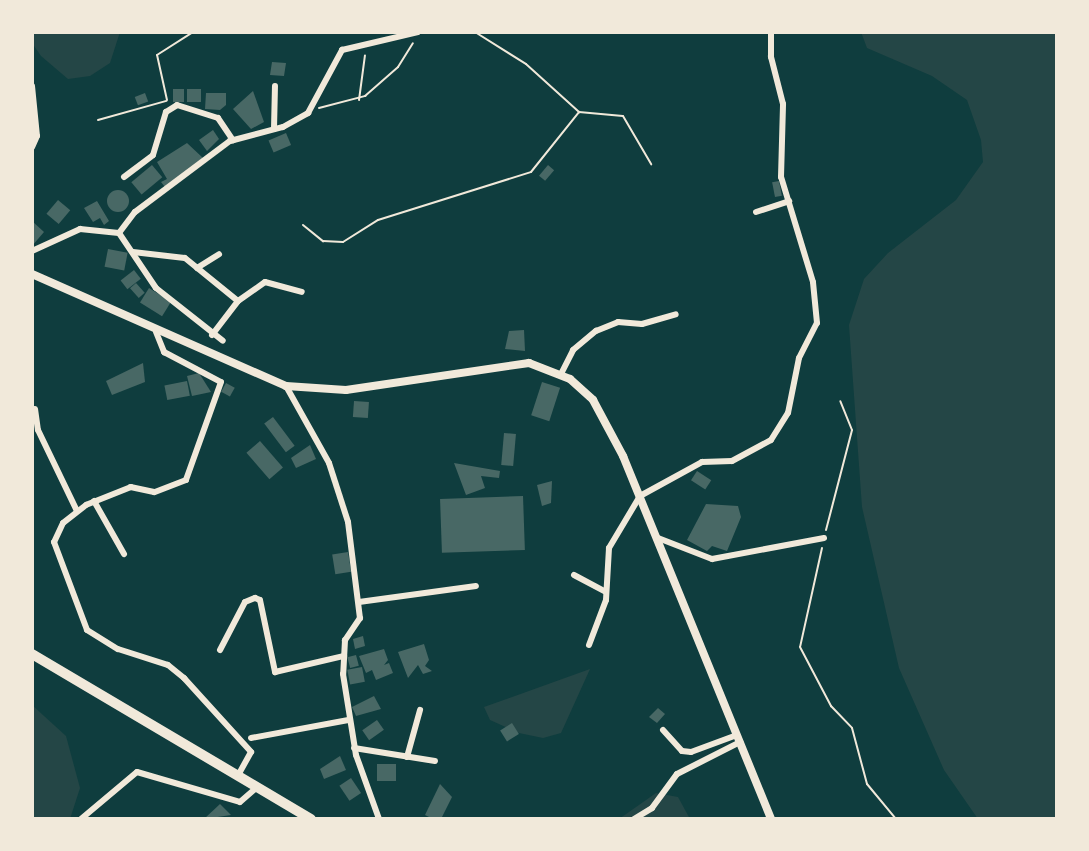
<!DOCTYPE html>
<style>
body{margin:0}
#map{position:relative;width:1089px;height:851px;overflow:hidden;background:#0f3d3e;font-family:Rubik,sans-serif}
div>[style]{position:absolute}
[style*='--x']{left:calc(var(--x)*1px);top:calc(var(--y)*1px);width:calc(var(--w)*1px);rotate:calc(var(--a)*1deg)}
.green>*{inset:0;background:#244646}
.building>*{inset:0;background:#486865;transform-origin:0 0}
.round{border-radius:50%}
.path>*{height:2px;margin:-1px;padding:0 1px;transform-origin:1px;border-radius:1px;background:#f1e9da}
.minor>*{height:6px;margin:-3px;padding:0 3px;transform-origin:3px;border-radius:3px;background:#f1e9da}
.secondary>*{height:8px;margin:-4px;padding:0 4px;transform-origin:4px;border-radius:4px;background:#f1e9da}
.trunk>*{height:10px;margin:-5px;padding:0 5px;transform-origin:5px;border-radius:5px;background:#f1e9da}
span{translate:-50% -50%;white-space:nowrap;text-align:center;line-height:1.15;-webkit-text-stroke:8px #f1e9da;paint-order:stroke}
.frame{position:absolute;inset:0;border:34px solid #f1e9da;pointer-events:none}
</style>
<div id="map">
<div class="green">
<i style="clip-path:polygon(32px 32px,120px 32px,110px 63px,90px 76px,68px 79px,41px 56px,32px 43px)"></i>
<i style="clip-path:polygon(861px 32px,1057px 32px,1057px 819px,978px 819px,944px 770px,899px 668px,862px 507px,849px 325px,864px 279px,888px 253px,956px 200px,983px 162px,981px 140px,967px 100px,932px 76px,867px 48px)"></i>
<i style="clip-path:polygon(590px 669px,561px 733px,543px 738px,519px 733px,490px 720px,484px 707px)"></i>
<i style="clip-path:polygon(32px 705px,66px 736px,80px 788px,70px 819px,32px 819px)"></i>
<i style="clip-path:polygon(656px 793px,678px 797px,690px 819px,619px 819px)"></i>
</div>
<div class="building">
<i style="clip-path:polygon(272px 62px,286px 63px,284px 76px,270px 75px)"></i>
<i style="left:173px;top:89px;width:11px;height:13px"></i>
<i style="left:187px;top:89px;width:14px;height:13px"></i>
<i style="clip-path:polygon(253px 91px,264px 122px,251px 129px,233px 109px)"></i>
<i style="left:145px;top:93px;width:9px;height:11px;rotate:69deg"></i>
<i style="clip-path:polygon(206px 93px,226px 93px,226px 105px,220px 110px,205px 109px)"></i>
<i style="clip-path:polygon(213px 130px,219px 139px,207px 151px,199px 140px)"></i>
<i style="left:286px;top:133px;width:13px;height:19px;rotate:67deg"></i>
<i style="clip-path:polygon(187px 143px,203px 158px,165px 187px,161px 182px,167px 179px,157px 162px)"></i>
<i style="left:152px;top:165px;width:16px;height:27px;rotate:50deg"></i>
<i style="left:548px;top:165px;width:8px;height:14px;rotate:40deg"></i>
<i style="left:779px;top:181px;width:15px;height:7px;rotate:79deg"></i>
<i class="round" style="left:107px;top:190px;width:22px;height:22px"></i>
<i style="left:58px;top:200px;width:16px;height:18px;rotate:40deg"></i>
<i style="clip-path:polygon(97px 201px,109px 221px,104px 225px,100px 218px,93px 222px,84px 208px)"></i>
<i style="clip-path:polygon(32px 221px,44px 232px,32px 246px)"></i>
<i style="left:108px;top:249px;width:20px;height:18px;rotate:11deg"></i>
<i style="left:134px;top:270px;width:11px;height:17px;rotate:52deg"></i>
<i style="left:136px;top:283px;width:13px;height:8px;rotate:48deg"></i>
<i style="left:149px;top:288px;width:26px;height:17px;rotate:32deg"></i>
<i style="clip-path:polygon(524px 330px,525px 351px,505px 349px,509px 331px)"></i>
<i style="clip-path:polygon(143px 363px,145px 382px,112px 395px,106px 381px)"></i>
<i style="clip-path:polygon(199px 373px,211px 392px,192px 396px,187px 376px)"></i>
<i style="left:187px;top:381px;width:15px;height:23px;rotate:79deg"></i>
<i style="left:542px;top:382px;width:19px;height:35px;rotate:18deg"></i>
<i style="left:226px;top:383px;width:10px;height:10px;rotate:29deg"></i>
<i style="left:354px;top:401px;width:15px;height:16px;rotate:4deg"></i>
<i style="left:273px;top:417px;width:36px;height:11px;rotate:53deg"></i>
<i style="left:504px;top:433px;width:12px;height:32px;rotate:5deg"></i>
<i style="left:260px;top:441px;width:35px;height:18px;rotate:49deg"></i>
<i style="clip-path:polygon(310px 445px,316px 459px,296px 468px,291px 458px)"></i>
<i style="clip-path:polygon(454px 463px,500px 471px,499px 478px,481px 476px,485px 488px,466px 495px)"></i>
<i style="left:697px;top:471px;width:17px;height:11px;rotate:33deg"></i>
<i style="clip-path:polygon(552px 481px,551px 503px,542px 506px,537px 485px)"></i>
<i style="left:523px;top:496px;width:54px;height:83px;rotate:88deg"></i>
<i style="clip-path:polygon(706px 504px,738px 506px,741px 517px,727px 551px,712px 546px,707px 551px,687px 540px)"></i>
<i style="left:348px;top:552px;width:20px;height:16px;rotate:81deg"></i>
<i style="clip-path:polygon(363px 636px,365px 646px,355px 649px,353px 639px)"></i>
<i style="clip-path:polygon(424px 644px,429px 660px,425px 666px,432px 671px,423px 674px,418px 665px,408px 678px,398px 652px)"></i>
<i style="clip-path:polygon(384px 649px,388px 660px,384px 665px,389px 663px,393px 673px,376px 680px,372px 670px,366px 673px,359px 656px)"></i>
<i style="left:356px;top:655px;width:11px;height:9px;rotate:75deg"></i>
<i style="left:362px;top:667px;width:15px;height:15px;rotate:79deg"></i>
<i style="clip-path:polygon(374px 696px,381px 709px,356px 716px,352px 707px)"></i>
<i style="clip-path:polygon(658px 708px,665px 714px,657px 723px,649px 717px)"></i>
<i style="left:377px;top:720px;width:12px;height:18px;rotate:55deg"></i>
<i style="left:512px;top:723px;width:13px;height:14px;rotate:58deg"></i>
<i style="clip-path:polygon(340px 756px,346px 770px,324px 779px,320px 769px)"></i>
<i style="left:377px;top:764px;width:19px;height:17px"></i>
<i style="left:351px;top:778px;width:18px;height:14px;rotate:56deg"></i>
<i style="clip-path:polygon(440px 784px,452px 797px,441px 819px,433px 819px,425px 815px)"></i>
<i style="clip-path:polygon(220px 804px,231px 815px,204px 819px)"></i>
</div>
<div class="path">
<i style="--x:475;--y:32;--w:60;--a:32.1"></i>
<i style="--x:526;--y:64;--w:72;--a:42.2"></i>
<i style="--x:579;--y:112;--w:44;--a:5.2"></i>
<i style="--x:623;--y:116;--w:56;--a:59.7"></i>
<i style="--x:167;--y:100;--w:46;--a:-102.5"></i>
<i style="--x:157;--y:55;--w:43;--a:-32.6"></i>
<i style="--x:359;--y:100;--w:45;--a:-82.4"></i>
<i style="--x:319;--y:108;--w:48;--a:-14.6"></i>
<i style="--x:365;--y:96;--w:44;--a:-41.3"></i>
<i style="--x:398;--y:67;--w:28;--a:-58"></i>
<i style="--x:98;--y:120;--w:71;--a:-15.6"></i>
<i style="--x:303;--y:225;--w:26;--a:39"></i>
<i style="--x:323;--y:241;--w:20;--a:3"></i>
<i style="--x:343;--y:242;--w:41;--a:-32.2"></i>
<i style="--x:378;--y:220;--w:160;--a:-17.4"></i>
<i style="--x:531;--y:172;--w:77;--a:-51.3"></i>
<i style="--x:826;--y:530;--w:103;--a:-75.4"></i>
<i style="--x:852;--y:430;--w:31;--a:-112"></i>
<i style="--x:822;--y:548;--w:101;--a:102.5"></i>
<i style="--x:800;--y:647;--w:67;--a:62.3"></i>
<i style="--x:831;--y:706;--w:30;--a:46"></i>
<i style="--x:852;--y:728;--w:58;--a:75"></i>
<i style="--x:867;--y:784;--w:45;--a:50.4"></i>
</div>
<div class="minor">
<i style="--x:32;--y:86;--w:50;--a:84.3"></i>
<i style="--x:37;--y:136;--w:12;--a:114"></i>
<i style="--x:274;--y:129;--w:43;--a:-88.7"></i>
<i style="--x:124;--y:177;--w:36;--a:-37"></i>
<i style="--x:153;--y:155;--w:45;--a:-73.2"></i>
<i style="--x:166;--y:112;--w:13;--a:-32"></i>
<i style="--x:177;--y:105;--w:43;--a:17.6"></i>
<i style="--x:218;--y:118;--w:27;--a:56"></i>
<i style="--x:756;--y:212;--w:35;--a:-18"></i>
<i style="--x:119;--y:233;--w:66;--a:56.1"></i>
<i style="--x:156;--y:288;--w:85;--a:38.3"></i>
<i style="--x:32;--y:251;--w:53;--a:-24.6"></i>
<i style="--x:80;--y:229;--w:39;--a:6"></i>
<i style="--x:119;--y:233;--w:26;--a:-53"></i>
<i style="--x:135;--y:212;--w:119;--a:-36.8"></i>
<i style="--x:230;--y:141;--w:55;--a:-14.8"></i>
<i style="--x:283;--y:127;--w:29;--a:-29"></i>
<i style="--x:308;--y:113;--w:72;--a:-61.6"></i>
<i style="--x:342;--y:50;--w:78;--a:-13.3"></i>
<i style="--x:133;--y:252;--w:52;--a:6.6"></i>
<i style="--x:185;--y:258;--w:68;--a:39.1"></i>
<i style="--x:197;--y:268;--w:26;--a:-32"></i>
<i style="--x:156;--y:332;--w:22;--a:68"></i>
<i style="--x:164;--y:352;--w:64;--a:27.8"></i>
<i style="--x:221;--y:382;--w:104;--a:109.7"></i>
<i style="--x:186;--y:480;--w:34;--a:159"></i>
<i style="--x:154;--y:492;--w:24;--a:-168"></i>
<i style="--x:131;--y:487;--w:48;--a:158.2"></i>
<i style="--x:86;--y:505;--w:29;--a:142"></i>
<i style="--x:63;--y:523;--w:21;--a:115"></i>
<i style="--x:54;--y:542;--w:94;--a:69.4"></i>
<i style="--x:87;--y:630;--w:36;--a:32"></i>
<i style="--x:118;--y:649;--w:52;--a:17.7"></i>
<i style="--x:168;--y:665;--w:21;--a:39"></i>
<i style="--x:184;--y:678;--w:100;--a:47.8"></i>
<i style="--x:251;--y:752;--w:25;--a:119"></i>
<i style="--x:212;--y:335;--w:43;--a:-52.6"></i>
<i style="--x:238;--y:301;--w:33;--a:-35"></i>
<i style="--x:265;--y:282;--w:38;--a:15"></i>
<i style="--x:561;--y:374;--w:27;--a:-63"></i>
<i style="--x:573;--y:350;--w:30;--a:-40"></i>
<i style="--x:596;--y:331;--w:24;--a:-22"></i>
<i style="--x:618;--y:322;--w:24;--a:5"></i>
<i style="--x:642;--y:324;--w:35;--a:-16"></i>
<i style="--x:286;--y:386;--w:88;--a:60.8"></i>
<i style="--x:329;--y:463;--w:62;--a:72.1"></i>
<i style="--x:348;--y:522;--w:97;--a:82.9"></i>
<i style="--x:360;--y:618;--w:27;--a:124"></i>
<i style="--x:345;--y:640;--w:34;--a:93"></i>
<i style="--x:343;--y:674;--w:82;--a:80.9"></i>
<i style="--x:356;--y:755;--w:68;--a:70.2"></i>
<i style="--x:35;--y:409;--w:21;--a:82"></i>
<i style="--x:38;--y:430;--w:90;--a:64.3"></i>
<i style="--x:94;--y:501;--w:61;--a:60.5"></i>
<i style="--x:658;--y:538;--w:58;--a:21.3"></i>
<i style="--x:712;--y:559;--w:114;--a:-10.6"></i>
<i style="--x:574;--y:575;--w:36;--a:28"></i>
<i style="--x:359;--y:602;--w:118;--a:-7.8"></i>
<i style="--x:589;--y:645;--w:48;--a:-69.3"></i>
<i style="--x:606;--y:600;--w:52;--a:-86.7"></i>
<i style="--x:609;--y:548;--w:61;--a:-59.2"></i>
<i style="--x:640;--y:496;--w:71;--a:-28.7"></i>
<i style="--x:702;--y:462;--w:30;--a:-2"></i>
<i style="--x:732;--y:461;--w:44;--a:-28.3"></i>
<i style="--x:771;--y:440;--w:32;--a:-58"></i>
<i style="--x:788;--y:413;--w:56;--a:-78.7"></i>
<i style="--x:799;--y:358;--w:39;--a:-63"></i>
<i style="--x:817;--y:323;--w:41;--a:-95.6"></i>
<i style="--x:813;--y:282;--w:110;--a:-106.9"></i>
<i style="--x:781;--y:177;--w:73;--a:-88.4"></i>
<i style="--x:783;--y:104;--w:49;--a:-104.3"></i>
<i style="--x:771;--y:57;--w:25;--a:-90"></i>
<i style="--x:220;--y:650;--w:54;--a:-62.5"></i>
<i style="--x:245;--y:602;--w:11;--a:-22"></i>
<i style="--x:255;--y:598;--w:5;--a:22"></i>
<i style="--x:260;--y:600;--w:74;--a:78.2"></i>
<i style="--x:275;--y:672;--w:71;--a:-13.1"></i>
<i style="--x:663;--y:730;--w:28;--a:48"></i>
<i style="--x:682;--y:751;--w:9;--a:6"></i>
<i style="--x:691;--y:752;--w:49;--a:-20.3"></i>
<i style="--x:251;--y:738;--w:99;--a:-10.5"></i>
<i style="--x:354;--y:748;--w:82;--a:9.1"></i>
<i style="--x:407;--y:757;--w:49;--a:-74.5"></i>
<i style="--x:81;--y:819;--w:73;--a:-40"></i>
<i style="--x:137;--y:772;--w:107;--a:16.2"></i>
<i style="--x:240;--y:802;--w:23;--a:-41"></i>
<i style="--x:634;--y:819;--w:21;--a:-31"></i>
<i style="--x:652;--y:808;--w:42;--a:-53.7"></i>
<i style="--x:677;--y:774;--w:71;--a:-26.9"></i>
</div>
<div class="secondary">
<i style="--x:32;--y:274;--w:278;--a:23.8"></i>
<i style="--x:286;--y:386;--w:60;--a:3.8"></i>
<i style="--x:346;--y:390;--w:185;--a:-8.4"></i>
<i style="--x:529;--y:363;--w:44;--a:21.3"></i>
<i style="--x:570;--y:379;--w:31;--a:42"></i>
<i style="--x:593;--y:400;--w:64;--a:61.8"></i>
<i style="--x:623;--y:456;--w:392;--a:67.8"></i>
</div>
<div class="trunk">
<i style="--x:32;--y:654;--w:324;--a:30.6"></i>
</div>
<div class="frame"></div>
</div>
